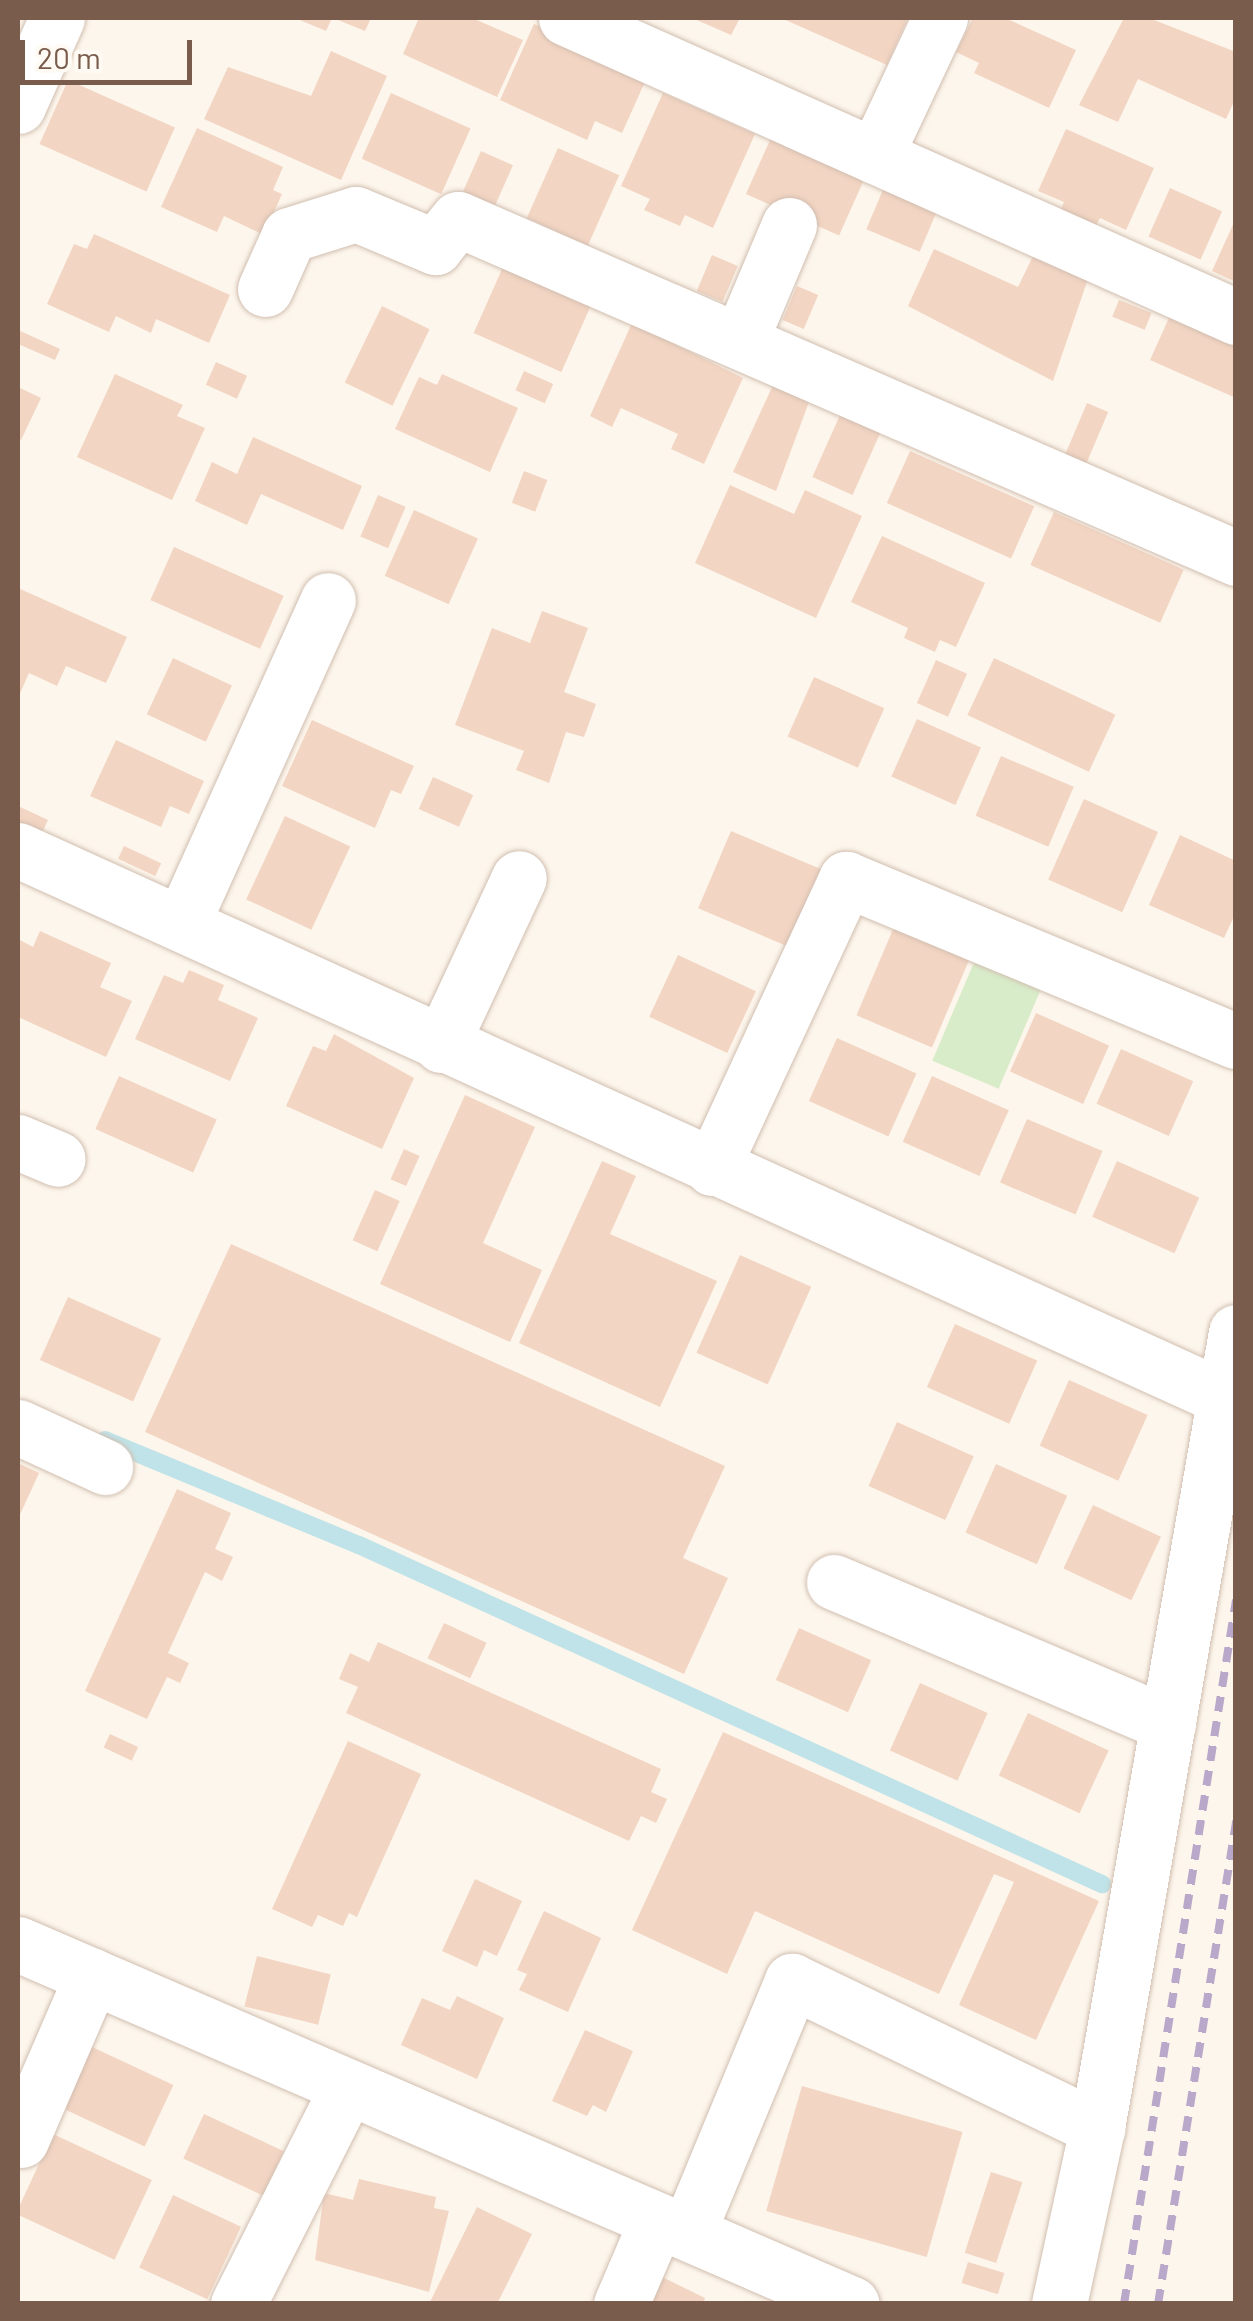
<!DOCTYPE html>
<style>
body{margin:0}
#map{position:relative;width:1253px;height:2321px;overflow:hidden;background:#fdf6ec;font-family:Barlow,sans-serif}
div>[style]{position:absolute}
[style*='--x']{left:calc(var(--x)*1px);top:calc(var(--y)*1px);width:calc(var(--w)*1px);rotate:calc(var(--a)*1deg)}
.green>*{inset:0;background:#d8ecc9;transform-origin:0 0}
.stream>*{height:18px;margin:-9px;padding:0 9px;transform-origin:9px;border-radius:9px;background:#bfe3e8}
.building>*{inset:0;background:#f3d5c3;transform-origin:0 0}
.roads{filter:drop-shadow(0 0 2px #d1beb0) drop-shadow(0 0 2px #d1beb0)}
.minor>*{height:55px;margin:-27.5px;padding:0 27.5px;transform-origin:27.5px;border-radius:27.5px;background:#fff}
.rail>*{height:8px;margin-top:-4px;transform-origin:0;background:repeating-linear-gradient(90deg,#b9a8c9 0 15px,transparent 0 25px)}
span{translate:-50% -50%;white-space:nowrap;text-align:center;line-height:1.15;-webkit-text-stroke:8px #fffaf3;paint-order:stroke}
.frame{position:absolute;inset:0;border:20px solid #7a5c4d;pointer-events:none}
.scale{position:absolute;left:20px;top:40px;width:172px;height:45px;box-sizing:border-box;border:5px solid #7a5c4d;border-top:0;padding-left:12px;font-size:30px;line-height:35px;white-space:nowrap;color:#7a5c4d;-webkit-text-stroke:8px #fffaf3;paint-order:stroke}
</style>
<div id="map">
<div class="green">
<i style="left:978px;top:953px;width:72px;height:117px;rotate:23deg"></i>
</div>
<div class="stream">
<i style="--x:105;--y:1440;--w:275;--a:22.5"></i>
<i style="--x:359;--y:1545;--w:817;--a:24.53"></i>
</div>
<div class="building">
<i style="clip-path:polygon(295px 18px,332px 18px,326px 31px)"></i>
<i style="clip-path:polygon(333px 18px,371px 18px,365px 31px)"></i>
<i style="clip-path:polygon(419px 18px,472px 18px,523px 40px,497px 97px,403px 54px)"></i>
<i style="clip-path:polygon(692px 18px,740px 18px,731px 35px)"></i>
<i style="clip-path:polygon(781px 18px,908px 18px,887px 65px)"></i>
<i style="clip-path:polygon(973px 18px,1005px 18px,1076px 50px,1049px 108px,974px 73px,979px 63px,956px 52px)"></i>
<i style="clip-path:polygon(1124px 18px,1149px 18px,1236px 52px,1236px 97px,1226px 119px,1138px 79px,1118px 122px,1079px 105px)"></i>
<i style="clip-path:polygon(534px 24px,648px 75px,622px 133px,595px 121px,587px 140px,500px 100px)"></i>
<i style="clip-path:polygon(331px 51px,387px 76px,341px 180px,204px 119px,228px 67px,311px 96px)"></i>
<i style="left:68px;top:80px;width:117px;height:70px;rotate:24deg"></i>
<i style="left:391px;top:93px;width:87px;height:72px;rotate:24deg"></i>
<i style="clip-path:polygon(663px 93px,755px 134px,713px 228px,685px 215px,680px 226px,644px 210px,650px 199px,621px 186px)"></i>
<i style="clip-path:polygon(197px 128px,283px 167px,273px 190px,282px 194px,264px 235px,224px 216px,217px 232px,161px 207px)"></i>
<i style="clip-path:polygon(1066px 129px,1154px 168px,1126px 230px,1100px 218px,1093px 231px,1058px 216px,1064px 202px,1038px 191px)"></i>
<i style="left:774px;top:131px;width:102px;height:69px;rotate:24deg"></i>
<i style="left:558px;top:148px;width:67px;height:77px;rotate:24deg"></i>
<i style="left:481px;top:151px;width:35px;height:47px;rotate:24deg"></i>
<i style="left:885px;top:185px;width:58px;height:48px;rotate:23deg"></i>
<i style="left:1170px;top:188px;width:57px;height:53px;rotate:24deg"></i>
<i style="clip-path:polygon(1236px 218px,1236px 282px,1212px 271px)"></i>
<i style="clip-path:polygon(94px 234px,230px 295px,209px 343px,156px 319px,151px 333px,116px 316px,109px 332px,47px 304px,74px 244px,87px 249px)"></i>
<i style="clip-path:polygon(934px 249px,1018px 287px,1035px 252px,1089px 276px,1053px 381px,908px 306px)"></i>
<i style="left:712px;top:255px;width:28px;height:39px;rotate:23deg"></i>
<i style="left:507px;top:258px;width:96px;height:82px;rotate:24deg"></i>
<i style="left:797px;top:286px;width:23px;height:37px;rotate:23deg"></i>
<i style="left:1119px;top:300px;width:35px;height:18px;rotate:22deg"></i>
<i style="left:382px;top:306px;width:53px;height:85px;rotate:26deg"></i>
<i style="clip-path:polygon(1173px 309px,1236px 337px,1236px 398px,1150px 360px)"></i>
<i style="clip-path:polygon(632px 323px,743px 378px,704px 464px,671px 449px,678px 434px,621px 408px,612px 427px,590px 416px)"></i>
<i style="clip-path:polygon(18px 330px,60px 349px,55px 360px,18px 344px)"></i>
<i style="left:216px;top:362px;width:34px;height:25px;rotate:24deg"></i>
<i style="left:524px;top:371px;width:32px;height:21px;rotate:24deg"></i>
<i style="clip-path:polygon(115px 374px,183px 405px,177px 416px,205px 428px,172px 500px,77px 457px)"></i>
<i style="clip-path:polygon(442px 374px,518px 408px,490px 472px,395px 429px,419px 377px,437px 385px)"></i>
<i style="clip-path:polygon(773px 385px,809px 402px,776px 491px,733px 472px)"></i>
<i style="clip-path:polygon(18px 387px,41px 398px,21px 440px,18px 438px)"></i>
<i style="left:1087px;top:403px;width:23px;height:61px;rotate:23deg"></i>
<i style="left:840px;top:415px;width:44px;height:68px;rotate:24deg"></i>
<i style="clip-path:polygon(253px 437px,362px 486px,343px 530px,261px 494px,247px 525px,195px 501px,212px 462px,237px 474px)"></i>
<i style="left:910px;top:451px;width:136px;height:57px;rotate:24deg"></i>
<i style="left:524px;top:471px;width:25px;height:34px;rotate:21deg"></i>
<i style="clip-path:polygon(730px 485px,794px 514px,805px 490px,862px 516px,816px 618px,695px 563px)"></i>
<i style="left:378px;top:495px;width:30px;height:45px;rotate:23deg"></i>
<i style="left:414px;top:510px;width:70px;height:72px;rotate:24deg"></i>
<i style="left:1054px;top:512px;width:142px;height:58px;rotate:24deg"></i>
<i style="clip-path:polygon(882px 536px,985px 583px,956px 647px,940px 640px,935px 652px,904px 638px,908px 628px,851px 602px)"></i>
<i style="left:174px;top:547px;width:120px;height:58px;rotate:24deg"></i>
<i style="clip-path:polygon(18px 588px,127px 637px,106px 683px,66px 666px,57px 686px,29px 673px,18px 698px)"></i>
<i style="clip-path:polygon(542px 611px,588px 628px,564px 692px,596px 704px,584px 737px,566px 732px,549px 783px,516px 770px,524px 751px,455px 725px,492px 628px,530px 643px)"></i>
<i style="left:173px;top:658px;width:65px;height:62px;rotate:25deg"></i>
<i style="left:994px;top:658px;width:134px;height:63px;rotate:25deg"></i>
<i style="left:936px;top:660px;width:34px;height:47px;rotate:24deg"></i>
<i style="left:814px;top:677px;width:77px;height:65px;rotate:24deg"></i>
<i style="left:917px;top:719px;width:70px;height:63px;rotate:24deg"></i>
<i style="clip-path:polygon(312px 720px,414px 766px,401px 794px,391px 790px,375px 828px,282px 786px)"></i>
<i style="clip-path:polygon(116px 740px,204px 781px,189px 814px,170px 806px,161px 827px,90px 796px)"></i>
<i style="left:1001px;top:756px;width:79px;height:65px;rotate:23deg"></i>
<i style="left:433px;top:777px;width:44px;height:35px;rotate:24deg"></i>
<i style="left:1084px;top:799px;width:81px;height:88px;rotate:24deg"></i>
<i style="clip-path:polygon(18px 806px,48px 820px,41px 835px,18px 825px)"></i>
<i style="left:285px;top:816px;width:72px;height:92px;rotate:25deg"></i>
<i style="left:731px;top:831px;width:100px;height:84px;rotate:23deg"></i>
<i style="clip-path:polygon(1180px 835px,1236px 861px,1236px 912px,1224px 938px,1149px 905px)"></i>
<i style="left:124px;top:846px;width:41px;height:14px;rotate:25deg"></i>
<i style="left:894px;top:927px;width:82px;height:96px;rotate:23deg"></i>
<i style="clip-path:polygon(40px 931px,111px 963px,100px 987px,132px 1001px,106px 1057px,18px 1017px,18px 939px,33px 947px)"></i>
<i style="left:678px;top:955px;width:86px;height:68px;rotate:25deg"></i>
<i style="clip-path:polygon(189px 970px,224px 985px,218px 1000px,258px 1018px,230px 1081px,135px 1039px,164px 975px,183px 983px)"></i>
<i style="left:1036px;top:1013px;width:80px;height:64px;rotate:24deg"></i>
<i style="clip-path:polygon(334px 1034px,414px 1078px,382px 1149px,286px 1106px,313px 1046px,326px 1051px)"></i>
<i style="left:837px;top:1038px;width:87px;height:69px;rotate:24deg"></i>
<i style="left:1121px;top:1049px;width:79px;height:60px;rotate:24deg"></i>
<i style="left:119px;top:1076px;width:107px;height:58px;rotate:24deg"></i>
<i style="left:932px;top:1076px;width:84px;height:72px;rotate:24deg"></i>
<i style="clip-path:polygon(465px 1095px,535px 1127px,483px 1243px,542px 1270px,510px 1342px,380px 1284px)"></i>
<i style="left:1027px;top:1119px;width:82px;height:69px;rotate:23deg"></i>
<i style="left:404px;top:1149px;width:17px;height:33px;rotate:24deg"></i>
<i style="clip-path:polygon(602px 1161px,636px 1176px,610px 1234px,717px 1281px,660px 1407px,519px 1343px)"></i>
<i style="left:1117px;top:1161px;width:90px;height:61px;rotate:24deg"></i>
<i style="left:375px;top:1190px;width:27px;height:55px;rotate:24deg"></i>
<i style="clip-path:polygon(231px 1244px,725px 1466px,683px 1558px,728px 1578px,684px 1674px,145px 1432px)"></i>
<i style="left:740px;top:1255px;width:78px;height:107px;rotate:24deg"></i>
<i style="left:68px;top:1297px;width:102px;height:69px;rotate:24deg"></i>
<i style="left:955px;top:1324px;width:90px;height:69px;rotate:24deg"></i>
<i style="left:1069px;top:1380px;width:86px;height:72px;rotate:24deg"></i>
<i style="left:897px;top:1422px;width:84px;height:70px;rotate:24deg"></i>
<i style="clip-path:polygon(18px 1463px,39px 1473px,18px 1519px)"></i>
<i style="left:996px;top:1464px;width:78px;height:75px;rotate:24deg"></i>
<i style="clip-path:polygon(177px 1489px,231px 1513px,215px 1549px,233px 1557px,222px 1581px,205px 1572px,168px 1653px,189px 1663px,180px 1683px,167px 1677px,147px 1719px,85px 1691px)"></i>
<i style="left:1093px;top:1505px;width:75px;height:70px;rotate:25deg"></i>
<i style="left:444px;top:1623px;width:47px;height:39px;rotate:25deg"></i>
<i style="left:799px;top:1628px;width:79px;height:57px;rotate:24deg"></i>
<i style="clip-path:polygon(378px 1642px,661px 1769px,651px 1792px,667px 1799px,656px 1823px,641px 1816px,629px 1841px,346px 1713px,358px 1687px,339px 1679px,350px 1653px,369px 1662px)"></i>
<i style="left:920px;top:1683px;width:74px;height:74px;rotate:24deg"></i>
<i style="left:1028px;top:1713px;width:89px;height:69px;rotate:25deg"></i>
<i style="clip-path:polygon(723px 1732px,1099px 1901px,1036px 2040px,959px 2005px,1014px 1882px,994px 1874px,939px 1994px,755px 1911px,727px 1974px,632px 1930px)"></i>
<i style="left:110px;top:1734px;width:31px;height:15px;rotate:25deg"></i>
<i style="clip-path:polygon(348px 1741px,421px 1774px,357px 1917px,349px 1913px,343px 1926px,318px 1915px,312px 1927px,272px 1909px)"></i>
<i style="clip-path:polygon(475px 1879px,522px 1901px,497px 1956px,484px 1950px,477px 1967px,442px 1951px)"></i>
<i style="clip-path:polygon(544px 1911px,601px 1938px,568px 2012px,519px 1990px,527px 1974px,517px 1970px)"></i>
<i style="left:257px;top:1956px;width:76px;height:52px;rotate:14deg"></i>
<i style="clip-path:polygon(457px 1996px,504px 2018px,477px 2079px,401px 2045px,422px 1998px,450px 2010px)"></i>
<i style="clip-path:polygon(585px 2030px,633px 2051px,606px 2112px,593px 2105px,587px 2116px,552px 2101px)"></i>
<i style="left:90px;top:2046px;width:92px;height:68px;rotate:25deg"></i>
<i style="left:802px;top:2086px;width:167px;height:130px;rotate:16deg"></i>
<i style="left:204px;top:2114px;width:88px;height:49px;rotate:25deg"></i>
<i style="left:53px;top:2134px;width:109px;height:88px;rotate:25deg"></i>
<i style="left:991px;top:2172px;width:33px;height:85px;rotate:18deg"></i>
<i style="clip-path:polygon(359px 2179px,436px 2197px,434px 2208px,449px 2211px,429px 2292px,315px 2260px,324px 2193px,353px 2200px)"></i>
<i style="left:173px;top:2195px;width:75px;height:80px;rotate:25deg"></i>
<i style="clip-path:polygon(477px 2207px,532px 2234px,497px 2304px,429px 2304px)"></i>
<i style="left:968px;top:2262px;width:38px;height:22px;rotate:17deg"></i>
<i style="clip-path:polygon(658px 2275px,705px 2298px,703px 2304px,644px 2304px)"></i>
</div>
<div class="roads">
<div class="minor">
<i style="--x:566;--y:18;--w:734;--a:24.05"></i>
<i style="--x:18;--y:106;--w:96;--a:-66.1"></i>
<i style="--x:875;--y:156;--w:153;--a:-64.8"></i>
<i style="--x:265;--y:289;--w:59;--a:-66"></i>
<i style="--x:289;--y:235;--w:70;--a:-17.4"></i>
<i style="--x:356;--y:214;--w:86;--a:22.7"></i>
<i style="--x:435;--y:247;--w:36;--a:-51"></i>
<i style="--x:458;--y:219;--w:849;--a:23.54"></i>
<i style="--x:740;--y:341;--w:126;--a:-67.1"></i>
<i style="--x:18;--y:850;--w:1326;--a:24.42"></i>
<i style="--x:183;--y:921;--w:352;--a:-65.7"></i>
<i style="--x:441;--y:1045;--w:184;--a:-65"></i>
<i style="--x:18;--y:1142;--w:43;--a:23"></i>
<i style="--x:712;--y:1168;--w:319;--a:-65.1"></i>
<i style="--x:846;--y:879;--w:422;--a:22.6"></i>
<i style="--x:18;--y:1427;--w:96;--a:24.7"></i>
<i style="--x:834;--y:1582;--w:363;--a:23"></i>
<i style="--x:18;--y:1944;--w:908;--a:23.35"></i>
<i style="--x:21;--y:2140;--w:179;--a:-66.6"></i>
<i style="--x:688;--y:2232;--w:272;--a:-67.5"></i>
<i style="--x:792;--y:1981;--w:339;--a:25.7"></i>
<i style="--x:238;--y:2304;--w:237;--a:-63.2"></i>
<i style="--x:621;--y:2304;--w:91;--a:-66.8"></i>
<i style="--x:1059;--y:2304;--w:180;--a:-77.8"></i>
<i style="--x:1097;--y:2128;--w:808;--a:-80.09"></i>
</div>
</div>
<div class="rail">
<i style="--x:1124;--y:2304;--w:713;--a:-80.96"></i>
<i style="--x:1158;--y:2304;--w:490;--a:-80.8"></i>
</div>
<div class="frame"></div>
<div class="scale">20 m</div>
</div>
